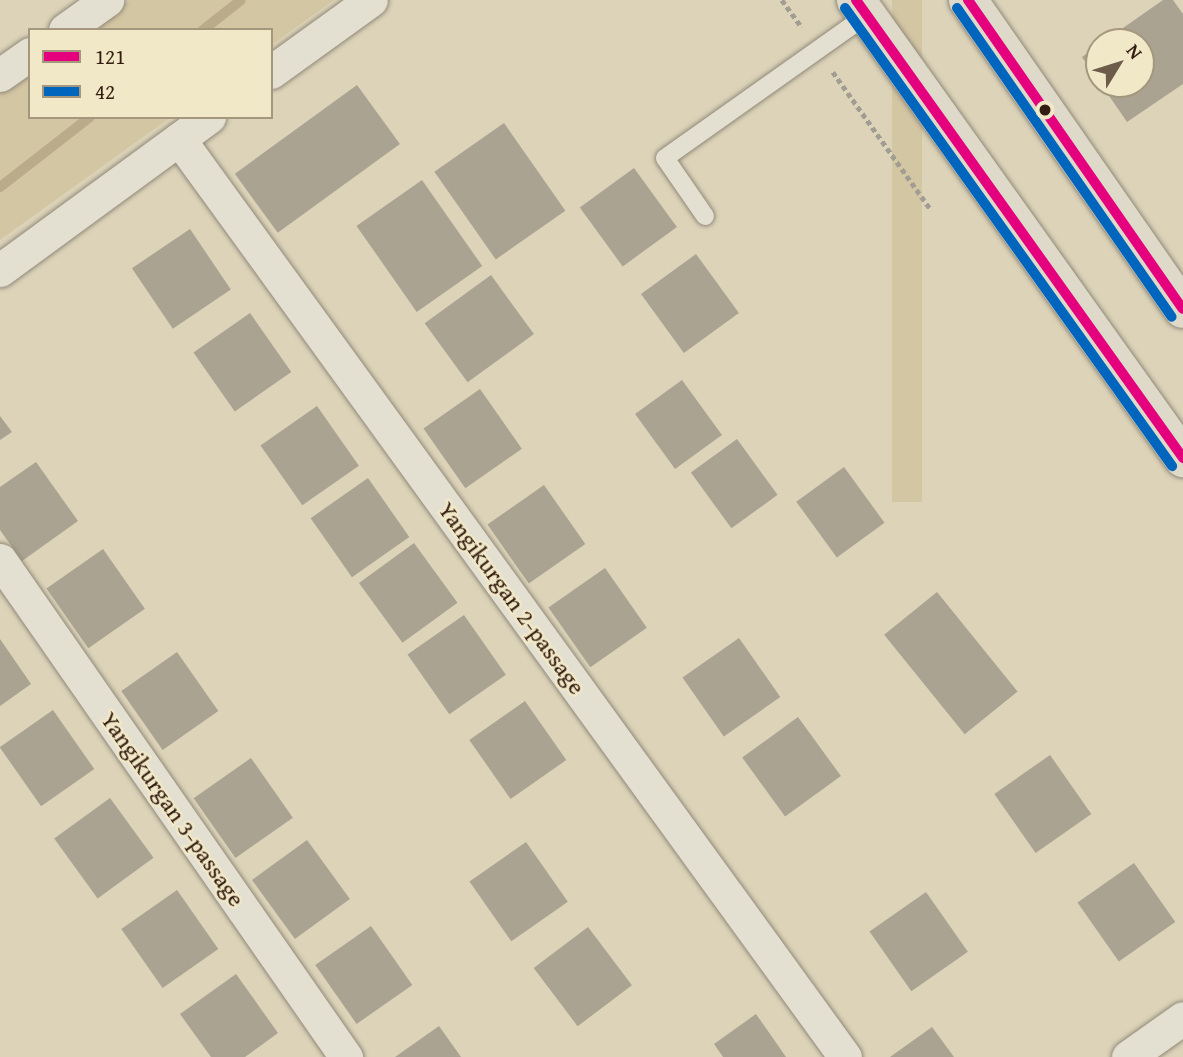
<!DOCTYPE html>
<style>
body{margin:0}
#map{position:relative;width:1183px;height:1057px;overflow:hidden;background:#dcd3b9;font-family:"Gentium Book Plus",serif}
div>[style]{position:absolute}
[style*='--x']{left:calc(var(--x)*1px);top:calc(var(--y)*1px);width:calc(var(--w)*1px);rotate:calc(var(--a)*1deg)}
.green>*{inset:0;background:#d3c6a3;transform-origin:0 0}
.stream>*{height:10px;margin:-5px;padding:0 5px;transform-origin:5px;border-radius:5px;background:#baab8a}
.building>*{inset:0;background:#aaa391;transform-origin:0 0}
.path>*{height:4.5px;margin-top:-2.25px;transform-origin:0;background:repeating-linear-gradient(90deg,#a29d92 0 5px,transparent 0 8.5px)}
.roads{filter:drop-shadow(0 0 2px #918979) drop-shadow(0 0 2px #918979)}
.service>*{height:18px;margin:-9px;padding:0 9px;transform-origin:9px;border-radius:9px;background:#e3dfd1}
.minor>*{height:33px;margin:-16.5px;padding:0 16.5px;transform-origin:16.5px;border-radius:16.5px;background:#e3dfd1}
.trunk>*{height:38px;margin:-19px;padding:0 19px;transform-origin:19px;border-radius:19px;background:#ded9c9}
.bus-1>*{height:10px;margin:-5px;padding:0 5px;transform-origin:5px;border-radius:5px;background:#e5007d}
.bus-2>*{height:10px;margin:-5px;padding:0 5px;transform-origin:5px;border-radius:5px;background:#0065bd}
.dots>*{width:19px;height:19px;translate:-50% -50%;box-sizing:border-box;border:4px solid #f1e8c8;border-radius:50%}
span{translate:-50% -50%;white-space:nowrap;text-align:center;line-height:1.15;-webkit-text-stroke:5px #f1e8c8;paint-order:stroke}
.street-label{font-size:24px;color:#331c10}
.legend{position:absolute;left:28px;top:28px;width:245px;height:91px;box-sizing:border-box;background:#f1e8c8;border:2px solid #a5967e;margin:0;padding:9px 12px;list-style:none;font-size:21px;color:#331c10}
.legend li{display:flex;align-items:center;gap:14px;height:35px}
.legend b{width:35px;border:2px solid #a5967e}
.north{position:absolute;left:1085px;top:28px;width:70px;height:70px;box-sizing:border-box;background:#f1e8c8;border:2px solid #a5967e;border-radius:50%;rotate:52deg;font-size:19px;font-weight:700;line-height:28px;text-align:center;color:#331c10}
.north::after{content:'';display:block;margin:auto;width:24px;height:32px;background:#6e5c4b;clip-path:polygon(50% 0,100% 100%,50% 72%,0 100%)}
</style>
<div id="map">
<div class="green">
<i style="clip-path:polygon(130px 0,334px 0,271px 45px,271px 30px,89px 30px)"></i>
<i style="left:892px;top:0;width:30px;height:502px"></i>
<i style="clip-path:polygon(30px 72px,30px 117px,171px 117px,0 240px,0 93px)"></i>
</div>
<div class="stream">
<i style="--x:203;--y:30;--w:48;--a:-38.3"></i>
<i style="--x:0;--y:187;--w:114;--a:-37.9"></i>
</div>
<div class="building">
<i style="clip-path:polygon(1163px 0,1173px 0,1183px 14px,1183px 84px,1127px 122px,1101px 84px,1141px 84px,1141px 42px,1103px 42px)"></i>
<i style="clip-path:polygon(1099px 45px,1099px 82px,1082px 57px)"></i>
<i style="left:357px;top:85px;width:73px;height:151px;rotate:54deg"></i>
<i style="left:504px;top:123px;width:107px;height:85px;rotate:55deg"></i>
<i style="left:634px;top:168px;width:73px;height:67px;rotate:54deg"></i>
<i style="left:422px;top:180px;width:105px;height:80px;rotate:55deg"></i>
<i style="left:190px;top:229px;width:73px;height:70px;rotate:56deg"></i>
<i style="left:696px;top:254px;width:73px;height:68px;rotate:54deg"></i>
<i style="left:491px;top:275px;width:73px;height:82px;rotate:54deg"></i>
<i style="left:250px;top:313px;width:72px;height:69px;rotate:55deg"></i>
<i style="left:682px;top:380px;width:68px;height:58px;rotate:54deg"></i>
<i style="left:480px;top:389px;width:73px;height:69px;rotate:55deg"></i>
<i style="left:317px;top:406px;width:73px;height:69px;rotate:55deg"></i>
<i style="clip-path:polygon(0 416px,12px 432px,0 440px)"></i>
<i style="left:737px;top:439px;width:69px;height:57px;rotate:54deg"></i>
<i style="clip-path:polygon(36px 462px,78px 521px,22px 561px,0 530px,0 487px)"></i>
<i style="left:844px;top:467px;width:69px;height:59px;rotate:54deg"></i>
<i style="left:368px;top:478px;width:72px;height:70px;rotate:55deg"></i>
<i style="left:544px;top:485px;width:72px;height:69px;rotate:55deg"></i>
<i style="left:414px;top:543px;width:74px;height:68px;rotate:54deg"></i>
<i style="left:103px;top:549px;width:73px;height:69px;rotate:55deg"></i>
<i style="left:605px;top:568px;width:73px;height:69px;rotate:55deg"></i>
<i style="left:937px;top:592px;width:128px;height:68px;rotate:51deg"></i>
<i style="left:464px;top:615px;width:73px;height:69px;rotate:55deg"></i>
<i style="left:739px;top:638px;width:72px;height:69px;rotate:55deg"></i>
<i style="clip-path:polygon(0 639px,31px 684px,0 706px)"></i>
<i style="left:177px;top:652px;width:72px;height:68px;rotate:55deg"></i>
<i style="left:525px;top:701px;width:72px;height:68px;rotate:55deg"></i>
<i style="left:53px;top:710px;width:72px;height:65px;rotate:55deg"></i>
<i style="left:798px;top:717px;width:73px;height:69px;rotate:54deg"></i>
<i style="left:1050px;top:755px;width:72px;height:68px;rotate:55deg"></i>
<i style="left:251px;top:758px;width:73px;height:70px;rotate:55deg"></i>
<i style="left:110px;top:798px;width:74px;height:69px;rotate:54deg"></i>
<i style="left:307px;top:840px;width:73px;height:68px;rotate:54deg"></i>
<i style="left:526px;top:842px;width:73px;height:69px;rotate:55deg"></i>
<i style="left:1134px;top:863px;width:72px;height:69px;rotate:55deg"></i>
<i style="left:177px;top:890px;width:72px;height:68px;rotate:55deg"></i>
<i style="left:926px;top:892px;width:73px;height:69px;rotate:55deg"></i>
<i style="left:371px;top:926px;width:72px;height:68px;rotate:55deg"></i>
<i style="left:588px;top:927px;width:73px;height:68px;rotate:53deg"></i>
<i style="clip-path:polygon(236px 974px,278px 1033px,245px 1057px,211px 1057px,180px 1014px)"></i>
<i style="clip-path:polygon(756px 1014px,786px 1057px,723px 1057px,714px 1044px)"></i>
<i style="clip-path:polygon(439px 1026px,461px 1057px,395px 1057px)"></i>
<i style="clip-path:polygon(932px 1027px,954px 1057px,890px 1057px)"></i>
</div>
<div class="path">
<i style="--x:782;--y:0;--w:34;--a:54"></i>
<i style="--x:833;--y:72;--w:169;--a:54.6"></i>
</div>
<div class="roads">
<div class="service">
<i style="--x:705;--y:216;--w:70;--a:-124.6"></i>
<i style="--x:665;--y:158;--w:247;--a:-35.3"></i>
</div>
<div class="minor">
<i style="--x:65;--y:30;--w:52;--a:-35.5"></i>
<i style="--x:271;--y:72;--w:123;--a:-35.8"></i>
<i style="--x:0;--y:75;--w:37;--a:-35"></i>
<i style="--x:179;--y:139;--w:1134;--a:54.04"></i>
<i style="--x:0;--y:270;--w:259;--a:-36.2"></i>
<i style="--x:0;--y:560;--w:606;--a:55.16"></i>
<i style="--x:1128;--y:1057;--w:67;--a:-35.3"></i>
</div>
<div class="trunk">
<i style="--x:856;--y:0;--w:563;--a:54.47"></i>
<i style="--x:968;--y:0;--w:376;--a:55.2"></i>
</div>
</div>
<div class="bus-1">
<i style="--x:856;--y:0;--w:563;--a:54.47"></i>
<i style="--x:968;--y:0;--w:376;--a:55.2"></i>
</div>
<div class="bus-2">
<i style="--x:845;--y:8;--w:563;--a:54.47"></i>
<i style="--x:957;--y:8;--w:376;--a:55.2"></i>
</div>
<div class="dots">
<i style="left:1045px;top:110px;background:#331c10"></i>
</div>
<div class="street-label">
<span style="left:512px;top:598px;rotate:54deg">Yangikurgan 2-passage</span>
<span style="left:173px;top:809px;rotate:55deg">Yangikurgan 3-passage</span>
</div>
<ul class="legend">
<li><b style="height:9px;background:#e5007d"></b>121</li>
<li><b style="height:9px;background:#0065bd"></b>42</li>
</ul>
<div class="north">N</div>
</div>
